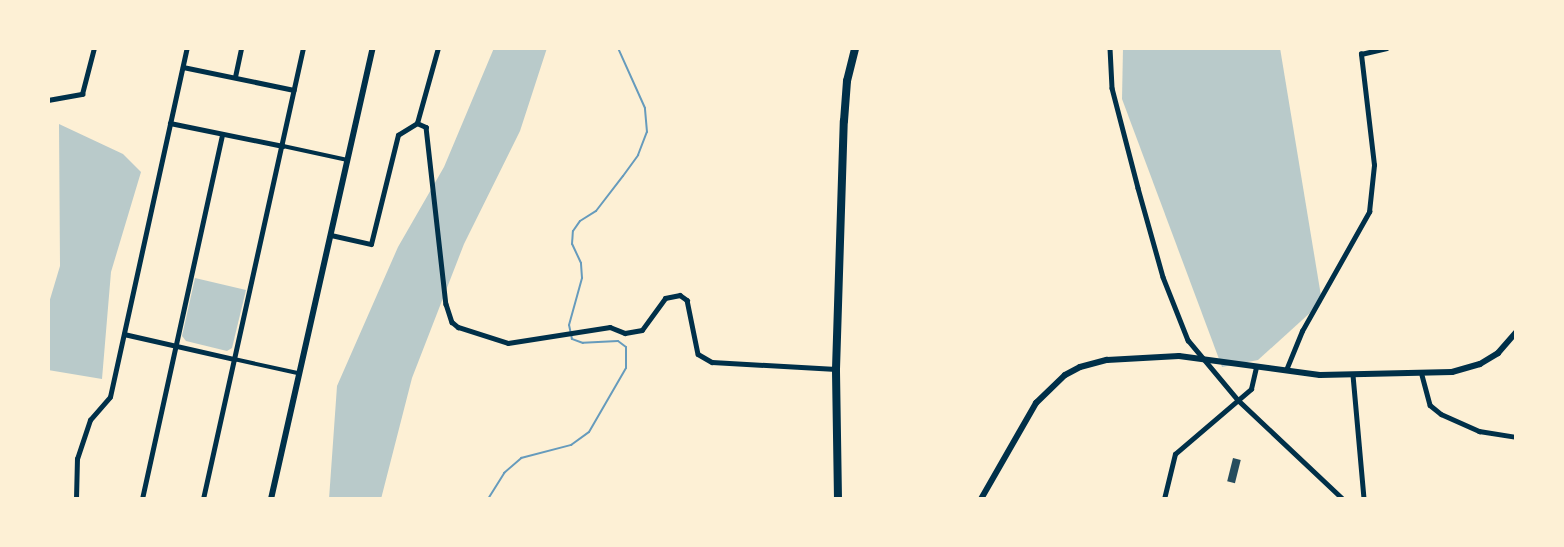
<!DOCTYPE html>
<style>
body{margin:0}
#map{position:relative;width:1564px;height:547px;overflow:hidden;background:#fdf0d5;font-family:"Golos Text",sans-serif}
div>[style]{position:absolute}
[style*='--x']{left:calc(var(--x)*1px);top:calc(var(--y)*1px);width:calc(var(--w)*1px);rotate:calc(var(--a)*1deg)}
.green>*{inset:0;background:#b9caca}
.stream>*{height:2px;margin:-1px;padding:0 1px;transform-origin:1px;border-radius:1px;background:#669bbc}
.building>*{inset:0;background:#264d5e;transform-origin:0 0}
.pedestrian>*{height:4px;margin:-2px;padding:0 2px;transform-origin:2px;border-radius:2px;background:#003049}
.minor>*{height:4.5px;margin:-2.25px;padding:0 2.25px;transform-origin:2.25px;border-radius:2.25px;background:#003049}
.tertiary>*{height:6px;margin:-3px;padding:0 3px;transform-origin:3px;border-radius:3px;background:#003049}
.primary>*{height:8px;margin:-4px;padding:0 4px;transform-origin:4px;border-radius:4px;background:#003049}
span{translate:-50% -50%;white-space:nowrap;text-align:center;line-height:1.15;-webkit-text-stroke:6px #fdf0d5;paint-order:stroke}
.frame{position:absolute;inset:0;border:50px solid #fdf0d5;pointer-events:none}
</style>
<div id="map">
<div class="green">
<i style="clip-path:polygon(494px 48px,547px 48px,520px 131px,464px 244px,412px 378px,381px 499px,329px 499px,337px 386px,398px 247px,444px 167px)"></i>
<i style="clip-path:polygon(1123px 48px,1280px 48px,1322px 302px,1258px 360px,1222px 367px,1122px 99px)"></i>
<i style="clip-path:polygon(59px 124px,123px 154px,141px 172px,111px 272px,102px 379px,48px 370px,48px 306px,60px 266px)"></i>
<i style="clip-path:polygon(195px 278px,246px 290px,232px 348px,227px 351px,186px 341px,182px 336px)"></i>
</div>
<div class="stream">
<i style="--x:488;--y:499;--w:31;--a:-58"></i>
<i style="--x:504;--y:473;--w:23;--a:-41"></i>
<i style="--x:521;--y:458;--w:52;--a:-14.6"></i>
<i style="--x:571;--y:445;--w:22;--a:-36"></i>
<i style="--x:589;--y:432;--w:74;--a:-60"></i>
<i style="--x:626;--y:368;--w:21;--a:-90"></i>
<i style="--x:626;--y:347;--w:10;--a:-143"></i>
<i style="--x:618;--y:341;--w:35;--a:177"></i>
<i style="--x:583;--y:343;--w:12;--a:-160"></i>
<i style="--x:572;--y:339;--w:14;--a:-102"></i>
<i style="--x:569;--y:325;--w:49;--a:-74.5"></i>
<i style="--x:582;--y:278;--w:15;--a:-94"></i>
<i style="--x:581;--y:263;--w:21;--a:-115"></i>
<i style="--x:572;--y:244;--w:13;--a:-86"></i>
<i style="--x:573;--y:231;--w:12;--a:-55"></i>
<i style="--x:580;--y:221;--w:19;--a:-32"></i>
<i style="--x:596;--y:211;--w:44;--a:-52.4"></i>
<i style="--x:623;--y:176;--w:26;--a:-54"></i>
<i style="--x:638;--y:155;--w:25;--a:-69"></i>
<i style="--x:647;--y:132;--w:24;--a:-95"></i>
<i style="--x:645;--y:108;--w:66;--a:-114.2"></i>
</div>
<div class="building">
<i style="left:1233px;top:458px;width:8px;height:24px;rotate:14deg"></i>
</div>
<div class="pedestrian">
<i style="--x:283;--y:146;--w:66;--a:12.3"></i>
<i style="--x:234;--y:359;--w:65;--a:12.5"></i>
</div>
<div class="minor">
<i style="--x:1110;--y:48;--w:40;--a:87.1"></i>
<i style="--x:1112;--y:88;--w:103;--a:75.4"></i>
<i style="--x:1138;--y:188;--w:92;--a:74.3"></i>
<i style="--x:1163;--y:277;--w:68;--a:68.4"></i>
<i style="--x:1188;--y:340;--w:78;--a:50.2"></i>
<i style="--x:1238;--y:400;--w:144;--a:43.3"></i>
<i style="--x:183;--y:67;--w:113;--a:11.7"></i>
<i style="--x:235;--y:77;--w:30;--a:-78"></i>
<i style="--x:48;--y:100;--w:35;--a:-10"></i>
<i style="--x:82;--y:94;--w:48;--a:-75.4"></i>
<i style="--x:170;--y:123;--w:115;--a:11.5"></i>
<i style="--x:417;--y:123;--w:10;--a:24"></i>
<i style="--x:426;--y:127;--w:178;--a:83.6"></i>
<i style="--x:446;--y:304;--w:19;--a:72"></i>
<i style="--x:452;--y:322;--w:8;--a:40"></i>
<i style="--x:458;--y:327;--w:52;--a:17.7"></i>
<i style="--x:508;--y:343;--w:103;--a:-8.9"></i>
<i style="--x:610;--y:327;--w:16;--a:22"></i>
<i style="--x:625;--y:333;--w:17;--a:-10"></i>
<i style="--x:642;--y:330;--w:39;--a:-54"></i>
<i style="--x:665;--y:298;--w:15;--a:-11"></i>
<i style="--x:680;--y:295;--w:9;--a:36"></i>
<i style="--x:687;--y:300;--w:55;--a:78.5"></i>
<i style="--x:698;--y:354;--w:16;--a:30"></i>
<i style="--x:712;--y:362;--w:124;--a:3.2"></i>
<i style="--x:331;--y:235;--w:41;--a:12.7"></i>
<i style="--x:371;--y:244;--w:112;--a:-76.1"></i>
<i style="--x:398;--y:135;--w:22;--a:-32"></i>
<i style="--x:417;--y:123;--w:78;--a:-74.4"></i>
<i style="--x:124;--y:334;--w:113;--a:12.8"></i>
<i style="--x:1286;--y:370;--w:42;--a:-67.7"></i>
<i style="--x:1302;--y:331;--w:137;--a:-60.6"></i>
<i style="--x:1369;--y:212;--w:47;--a:-83.9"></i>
<i style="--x:1374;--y:165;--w:112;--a:-96.7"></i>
<i style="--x:1361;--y:54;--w:26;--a:-13"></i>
<i style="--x:1353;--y:375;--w:124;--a:84.9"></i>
<i style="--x:1422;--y:375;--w:31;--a:75"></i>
<i style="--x:1430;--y:405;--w:14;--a:39"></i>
<i style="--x:1441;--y:414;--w:42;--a:24.1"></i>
<i style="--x:1479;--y:431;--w:37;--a:9"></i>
<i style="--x:76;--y:499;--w:40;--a:-88.6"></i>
<i style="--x:77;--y:459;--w:41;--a:-71.6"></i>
<i style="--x:90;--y:420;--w:30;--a:-49"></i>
<i style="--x:110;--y:397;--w:357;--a:-77.6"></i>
<i style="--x:142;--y:499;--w:373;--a:-77.6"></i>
<i style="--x:203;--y:499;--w:462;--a:-77.5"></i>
<i style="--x:1164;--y:499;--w:46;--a:-76.3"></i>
<i style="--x:1175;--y:454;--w:100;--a:-40.5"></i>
<i style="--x:1251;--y:389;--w:23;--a:-77"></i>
</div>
<div class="tertiary">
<i style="--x:271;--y:499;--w:462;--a:-77.3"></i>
<i style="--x:981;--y:499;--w:111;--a:-60.2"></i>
<i style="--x:1036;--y:403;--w:40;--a:-44"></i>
<i style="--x:1065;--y:375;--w:17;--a:-28"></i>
<i style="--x:1080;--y:367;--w:28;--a:-15"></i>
<i style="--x:1107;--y:360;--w:72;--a:-3.2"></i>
<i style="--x:1179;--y:356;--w:142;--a:7.7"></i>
<i style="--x:1320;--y:375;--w:132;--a:-1.3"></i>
<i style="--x:1452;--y:372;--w:29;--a:-16"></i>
<i style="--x:1480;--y:364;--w:21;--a:-31"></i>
<i style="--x:1498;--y:353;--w:28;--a:-49"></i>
</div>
<div class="primary">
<i style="--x:838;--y:499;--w:130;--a:-90.9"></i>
<i style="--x:836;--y:369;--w:248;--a:-88.2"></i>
<i style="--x:844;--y:121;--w:40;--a:-85.7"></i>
<i style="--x:847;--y:81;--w:34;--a:-76"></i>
</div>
<div class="frame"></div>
</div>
